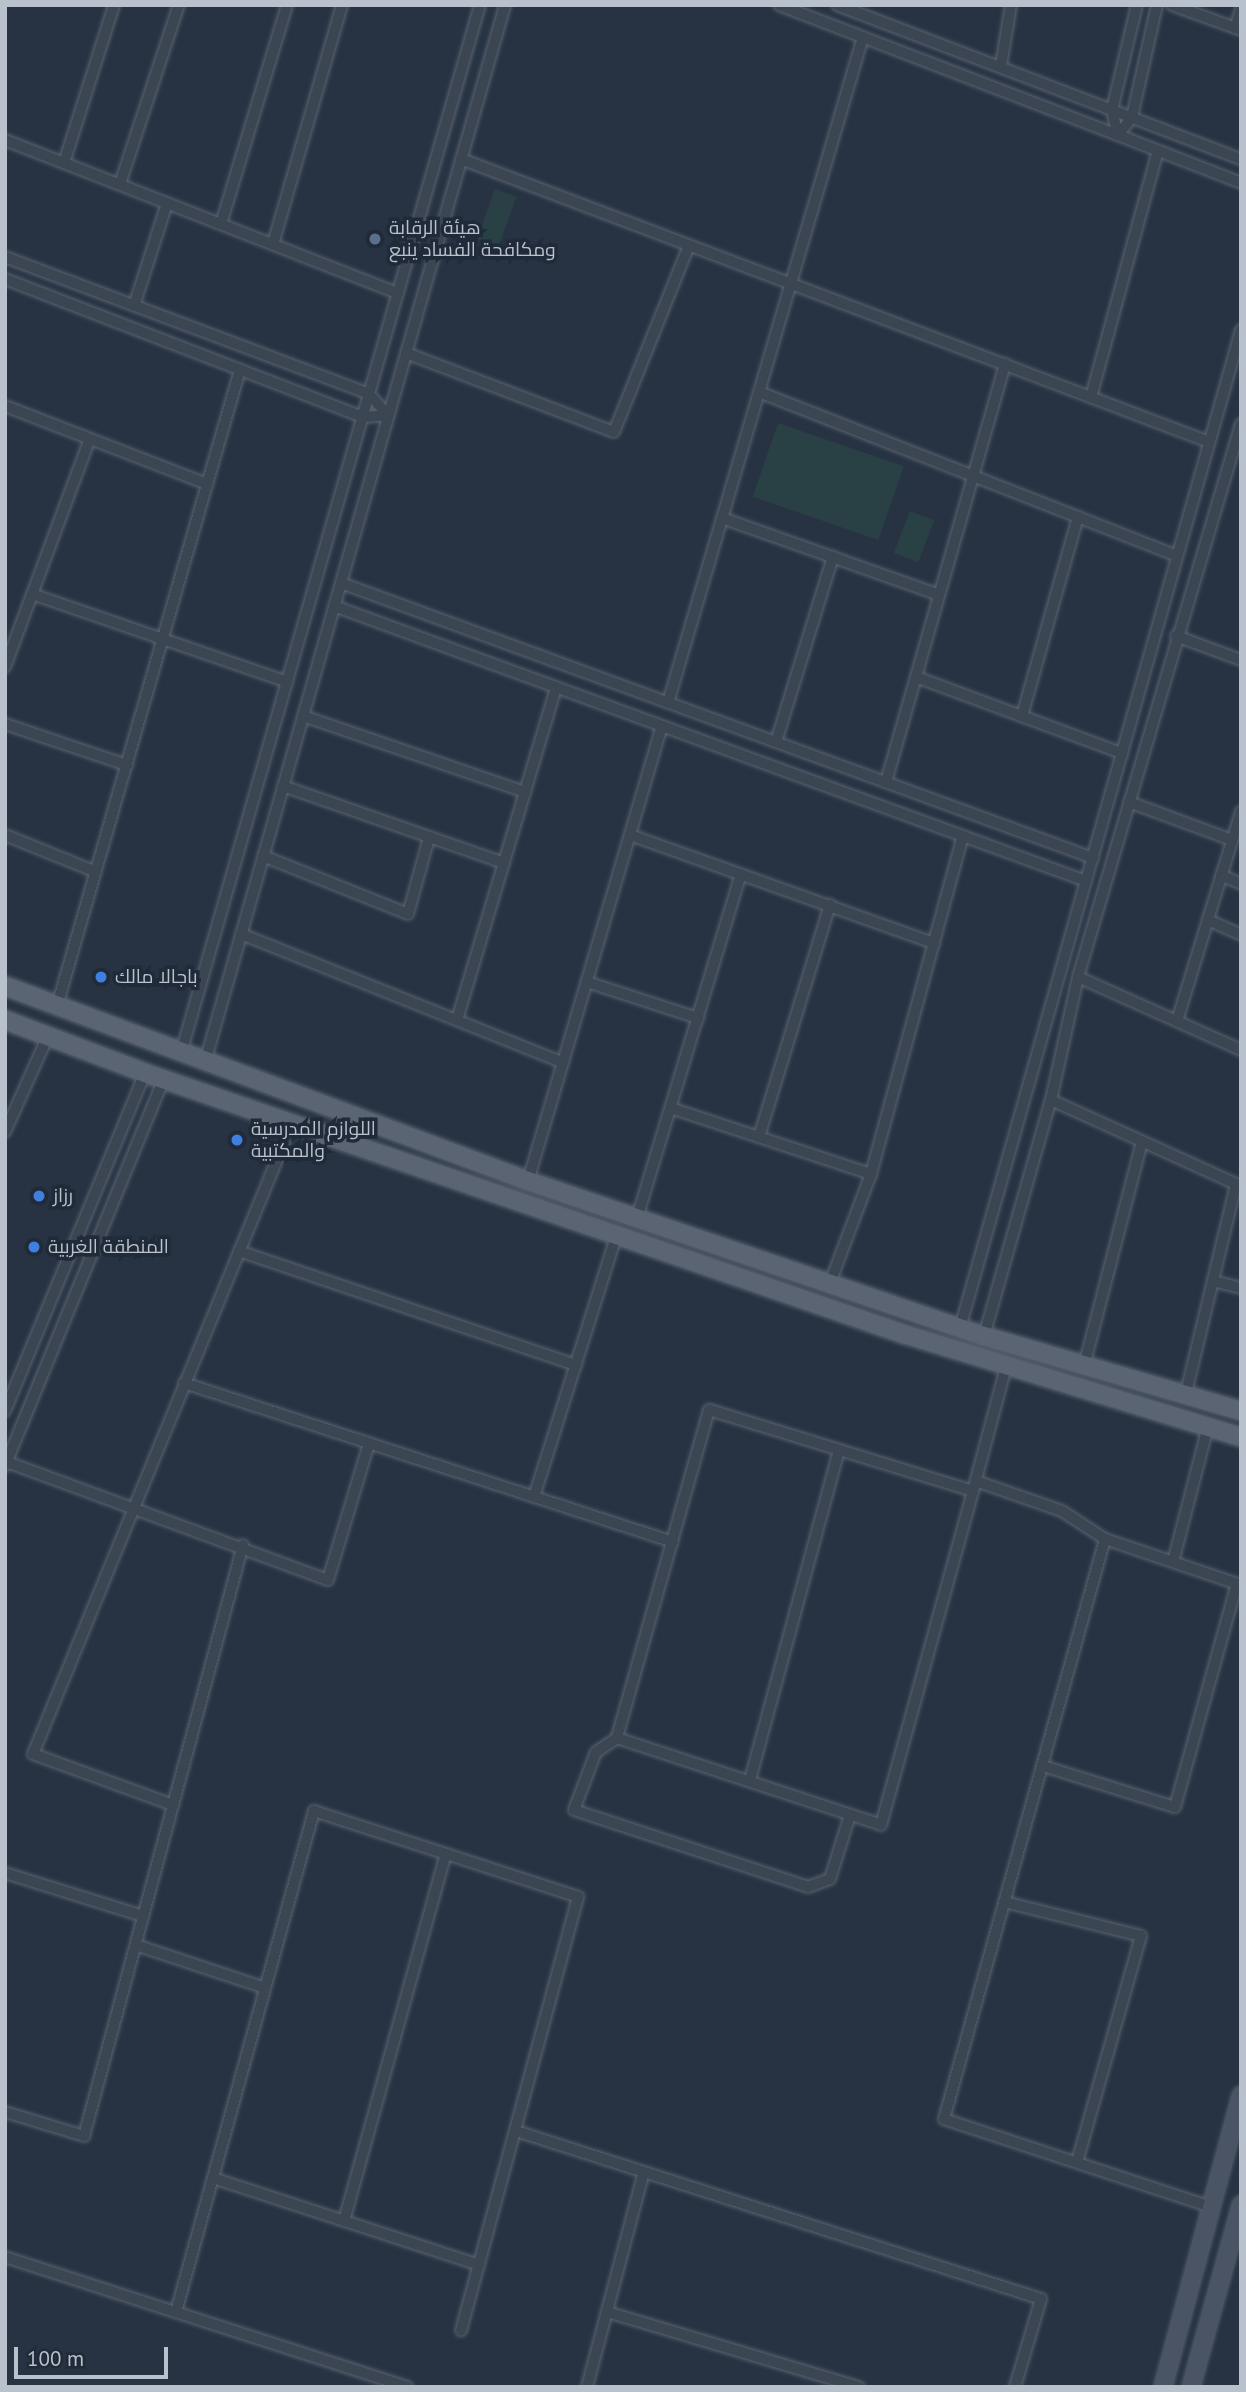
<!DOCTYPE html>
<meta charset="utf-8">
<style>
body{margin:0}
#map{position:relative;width:1246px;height:2392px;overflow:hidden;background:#273343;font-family:"PT Sans",Cairo,sans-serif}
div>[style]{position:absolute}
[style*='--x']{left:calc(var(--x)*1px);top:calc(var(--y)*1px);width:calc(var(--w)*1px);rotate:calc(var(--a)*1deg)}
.green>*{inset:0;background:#294144;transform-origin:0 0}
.roads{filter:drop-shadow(0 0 2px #5a6370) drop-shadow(0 0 2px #5a6370)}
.minor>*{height:10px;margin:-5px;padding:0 5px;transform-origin:5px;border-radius:5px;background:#3c4552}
.secondary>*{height:16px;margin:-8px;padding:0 8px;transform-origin:8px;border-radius:8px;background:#4a5465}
.primary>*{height:18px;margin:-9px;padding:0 9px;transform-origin:9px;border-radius:9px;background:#5a6472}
.dots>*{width:19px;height:19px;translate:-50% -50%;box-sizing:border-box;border:4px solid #202a38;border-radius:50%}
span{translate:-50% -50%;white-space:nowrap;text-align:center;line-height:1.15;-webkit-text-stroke:7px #202a38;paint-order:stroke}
.poi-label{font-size:19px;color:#b9c1cc}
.left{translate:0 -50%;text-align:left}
.frame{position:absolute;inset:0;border:7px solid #b9c1cc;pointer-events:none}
.scale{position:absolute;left:14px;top:2347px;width:154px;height:32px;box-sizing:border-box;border:4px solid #b9c1cc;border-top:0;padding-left:9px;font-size:21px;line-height:24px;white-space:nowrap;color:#b9c1cc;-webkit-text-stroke:5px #202a38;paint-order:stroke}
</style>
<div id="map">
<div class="green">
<i style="left:495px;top:189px;width:23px;height:53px;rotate:20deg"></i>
<i style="left:778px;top:423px;width:133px;height:78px;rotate:19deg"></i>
<i style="left:910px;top:511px;width:26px;height:45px;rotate:21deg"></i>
</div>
<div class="roads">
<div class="minor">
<i style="--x:779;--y:5;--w:363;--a:21"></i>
<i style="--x:1118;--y:135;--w:23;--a:-52"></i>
<i style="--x:1132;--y:117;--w:115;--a:-77.4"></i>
<i style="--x:837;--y:5;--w:432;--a:20.9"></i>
<i style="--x:1137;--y:5;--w:108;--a:103.4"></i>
<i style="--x:1112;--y:110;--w:26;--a:77"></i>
<i style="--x:1118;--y:135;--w:132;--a:21.3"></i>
<i style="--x:1172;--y:5;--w:73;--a:19.9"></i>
<i style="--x:1235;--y:28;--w:20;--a:-72"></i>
<i style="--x:1001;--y:66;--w:62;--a:-80.7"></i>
<i style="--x:5;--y:140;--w:422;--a:21.3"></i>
<i style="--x:461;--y:159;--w:800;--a:20.72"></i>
<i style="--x:64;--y:163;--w:166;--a:-72.4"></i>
<i style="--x:120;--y:184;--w:188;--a:-71.8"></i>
<i style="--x:221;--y:224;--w:229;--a:-73.2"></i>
<i style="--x:273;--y:244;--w:249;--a:-73.9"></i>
<i style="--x:5;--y:257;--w:389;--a:20.6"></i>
<i style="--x:369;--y:394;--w:28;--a:48"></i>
<i style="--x:5;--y:279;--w:383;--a:21.1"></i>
<i style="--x:362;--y:417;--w:26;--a:-4"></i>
<i style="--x:134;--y:306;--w:108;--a:-72.2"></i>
<i style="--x:406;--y:353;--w:222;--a:20.8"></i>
<i style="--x:614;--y:432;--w:201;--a:-68.1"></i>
<i style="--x:759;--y:392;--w:449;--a:21.4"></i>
<i style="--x:1091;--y:397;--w:255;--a:-74.8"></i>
<i style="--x:5;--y:406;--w:217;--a:21.1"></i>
<i style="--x:722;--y:518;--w:230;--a:19.5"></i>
<i style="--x:341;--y:583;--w:801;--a:20.09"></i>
<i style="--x:32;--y:594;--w:270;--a:19"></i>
<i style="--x:334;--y:606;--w:801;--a:20.09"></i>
<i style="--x:1176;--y:636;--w:69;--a:20.3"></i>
<i style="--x:5;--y:667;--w:243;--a:-69.6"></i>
<i style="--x:916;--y:677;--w:220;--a:20.3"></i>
<i style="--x:668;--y:703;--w:694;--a:-73.68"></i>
<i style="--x:303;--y:716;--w:235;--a:18.9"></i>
<i style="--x:1022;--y:716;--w:207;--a:-74.3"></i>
<i style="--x:5;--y:724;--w:129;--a:18.6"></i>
<i style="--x:776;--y:742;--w:194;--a:-72.9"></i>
<i style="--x:886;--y:782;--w:435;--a:-74.1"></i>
<i style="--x:283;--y:786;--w:234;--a:19.2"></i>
<i style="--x:1129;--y:802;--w:110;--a:20.3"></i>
<i style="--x:5;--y:835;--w:98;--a:22.1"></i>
<i style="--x:630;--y:835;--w:323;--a:19.6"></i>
<i style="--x:263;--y:856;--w:156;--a:21.8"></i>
<i style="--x:408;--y:914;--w:79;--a:-74.6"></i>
<i style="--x:1221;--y:875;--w:22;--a:24"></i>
<i style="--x:1208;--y:920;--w:36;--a:24"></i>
<i style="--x:241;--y:934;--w:347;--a:21.8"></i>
<i style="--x:1078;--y:977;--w:179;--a:24.1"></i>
<i style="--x:587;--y:982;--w:117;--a:18"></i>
<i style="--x:57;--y:1006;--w:662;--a:-73.95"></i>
<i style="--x:457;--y:1020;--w:347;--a:-73.4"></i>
<i style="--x:1177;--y:1021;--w:219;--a:-73"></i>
<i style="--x:181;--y:1053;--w:1090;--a:-74.08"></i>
<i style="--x:205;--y:1062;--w:1099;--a:-74.15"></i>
<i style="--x:1051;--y:1100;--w:209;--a:24.4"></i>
<i style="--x:671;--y:1108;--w:211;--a:18.3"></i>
<i style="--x:5;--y:1132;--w:105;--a:-65.9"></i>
<i style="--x:759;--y:1137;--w:243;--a:-73"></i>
<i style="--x:528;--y:1181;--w:474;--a:-73.6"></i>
<i style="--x:637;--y:1218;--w:359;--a:-73.2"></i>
<i style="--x:239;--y:1251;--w:356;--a:18.7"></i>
<i style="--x:1213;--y:1281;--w:29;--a:14"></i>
<i style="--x:830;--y:1283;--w:116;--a:-69.4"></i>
<i style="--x:871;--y:1174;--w:350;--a:-74.8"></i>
<i style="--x:960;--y:1328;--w:1037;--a:-74.27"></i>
<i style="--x:984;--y:1336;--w:245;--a:-74.2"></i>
<i style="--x:1051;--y:1100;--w:126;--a:-77.6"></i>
<i style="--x:1078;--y:977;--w:577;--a:-73.58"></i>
<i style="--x:1084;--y:1366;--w:231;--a:-75.5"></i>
<i style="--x:184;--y:1383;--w:514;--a:18.01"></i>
<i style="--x:1185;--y:1397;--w:219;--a:-76.5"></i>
<i style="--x:5;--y:1411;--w:366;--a:-67.5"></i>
<i style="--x:7;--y:1462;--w:342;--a:20.2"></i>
<i style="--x:328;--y:1580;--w:143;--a:-73.3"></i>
<i style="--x:5;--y:1466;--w:417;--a:-67.7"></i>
<i style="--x:976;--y:1481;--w:91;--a:19.2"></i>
<i style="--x:1062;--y:1511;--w:51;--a:33.1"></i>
<i style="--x:1105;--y:1539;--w:144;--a:18.7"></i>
<i style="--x:973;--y:1491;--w:276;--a:-162.9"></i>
<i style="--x:709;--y:1410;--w:341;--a:105.7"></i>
<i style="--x:617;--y:1738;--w:278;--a:18.2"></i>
<i style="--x:881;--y:1825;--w:346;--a:-74.6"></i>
<i style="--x:973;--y:1491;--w:128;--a:-75.1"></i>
<i style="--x:534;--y:1497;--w:273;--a:-72.5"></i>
<i style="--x:1105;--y:1539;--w:602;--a:105.51"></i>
<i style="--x:944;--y:2119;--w:282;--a:18.2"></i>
<i style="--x:1173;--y:1562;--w:139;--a:-75.5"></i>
<i style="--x:617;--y:1738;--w:25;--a:146"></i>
<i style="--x:596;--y:1752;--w:62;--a:110.8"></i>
<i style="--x:574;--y:1810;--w:246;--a:18.2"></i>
<i style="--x:808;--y:1887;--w:23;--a:-20"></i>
<i style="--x:830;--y:1879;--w:67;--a:-72.6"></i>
<i style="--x:1043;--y:1766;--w:138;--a:17.3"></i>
<i style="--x:1175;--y:1807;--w:231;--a:-74.5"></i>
<i style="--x:750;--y:1780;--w:342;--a:-74.9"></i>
<i style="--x:173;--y:1805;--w:149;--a:-160"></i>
<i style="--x:33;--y:1754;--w:682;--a:-67.68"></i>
<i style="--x:5;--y:1873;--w:145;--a:17.3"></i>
<i style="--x:1005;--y:1902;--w:140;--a:14"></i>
<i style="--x:1141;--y:1936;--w:235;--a:105.8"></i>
<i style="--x:136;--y:1945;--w:136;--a:18.4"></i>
<i style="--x:5;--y:2112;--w:83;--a:16.9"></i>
<i style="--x:84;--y:2136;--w:612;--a:-74.94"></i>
<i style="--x:516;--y:2131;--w:551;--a:17.74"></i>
<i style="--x:1041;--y:2299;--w:92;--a:106.5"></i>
<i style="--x:213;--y:2178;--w:280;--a:18.1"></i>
<i style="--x:344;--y:2221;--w:381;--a:-74.5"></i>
<i style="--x:5;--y:2257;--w:423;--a:17.9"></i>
<i style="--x:176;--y:2312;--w:520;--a:-74.6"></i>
<i style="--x:314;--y:1811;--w:278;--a:18"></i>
<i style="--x:578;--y:1897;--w:449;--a:105.1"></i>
<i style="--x:607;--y:2312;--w:263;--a:16.6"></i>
<i style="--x:587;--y:2387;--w:222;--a:-75.2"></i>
</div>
<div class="secondary">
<i style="--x:1163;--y:2387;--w:302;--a:-75"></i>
<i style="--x:1191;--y:2387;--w:189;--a:-74.6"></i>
</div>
<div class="primary">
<i style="--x:5;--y:986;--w:558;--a:20.45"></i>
<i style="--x:528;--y:1181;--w:482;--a:18.8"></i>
<i style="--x:984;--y:1336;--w:268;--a:16.3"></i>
<i style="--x:5;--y:1020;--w:150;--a:20.7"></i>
<i style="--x:145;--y:1073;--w:803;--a:18.98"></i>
<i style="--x:904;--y:1334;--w:352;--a:17"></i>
</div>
</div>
<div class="dots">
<i style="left:375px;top:239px;background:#5c6f8a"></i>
<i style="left:101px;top:977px;background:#3f7fe0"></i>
<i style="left:237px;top:1140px;background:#3f7fe0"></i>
<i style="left:39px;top:1196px;background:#3f7fe0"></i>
<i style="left:34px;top:1247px;background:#3f7fe0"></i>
</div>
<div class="poi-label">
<span class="left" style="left:389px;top:239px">هيئة الرقابة<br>ومكافحة الفساد ينبع</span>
<span class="left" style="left:115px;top:977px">باجالا مالك</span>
<span class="left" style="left:251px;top:1140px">اللوازم المدرسية<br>والمكتبية</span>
<span class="left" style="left:53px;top:1196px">رزاز</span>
<span class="left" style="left:48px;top:1247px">المنطقة الغربية</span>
</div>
<div class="frame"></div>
<div class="scale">100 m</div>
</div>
